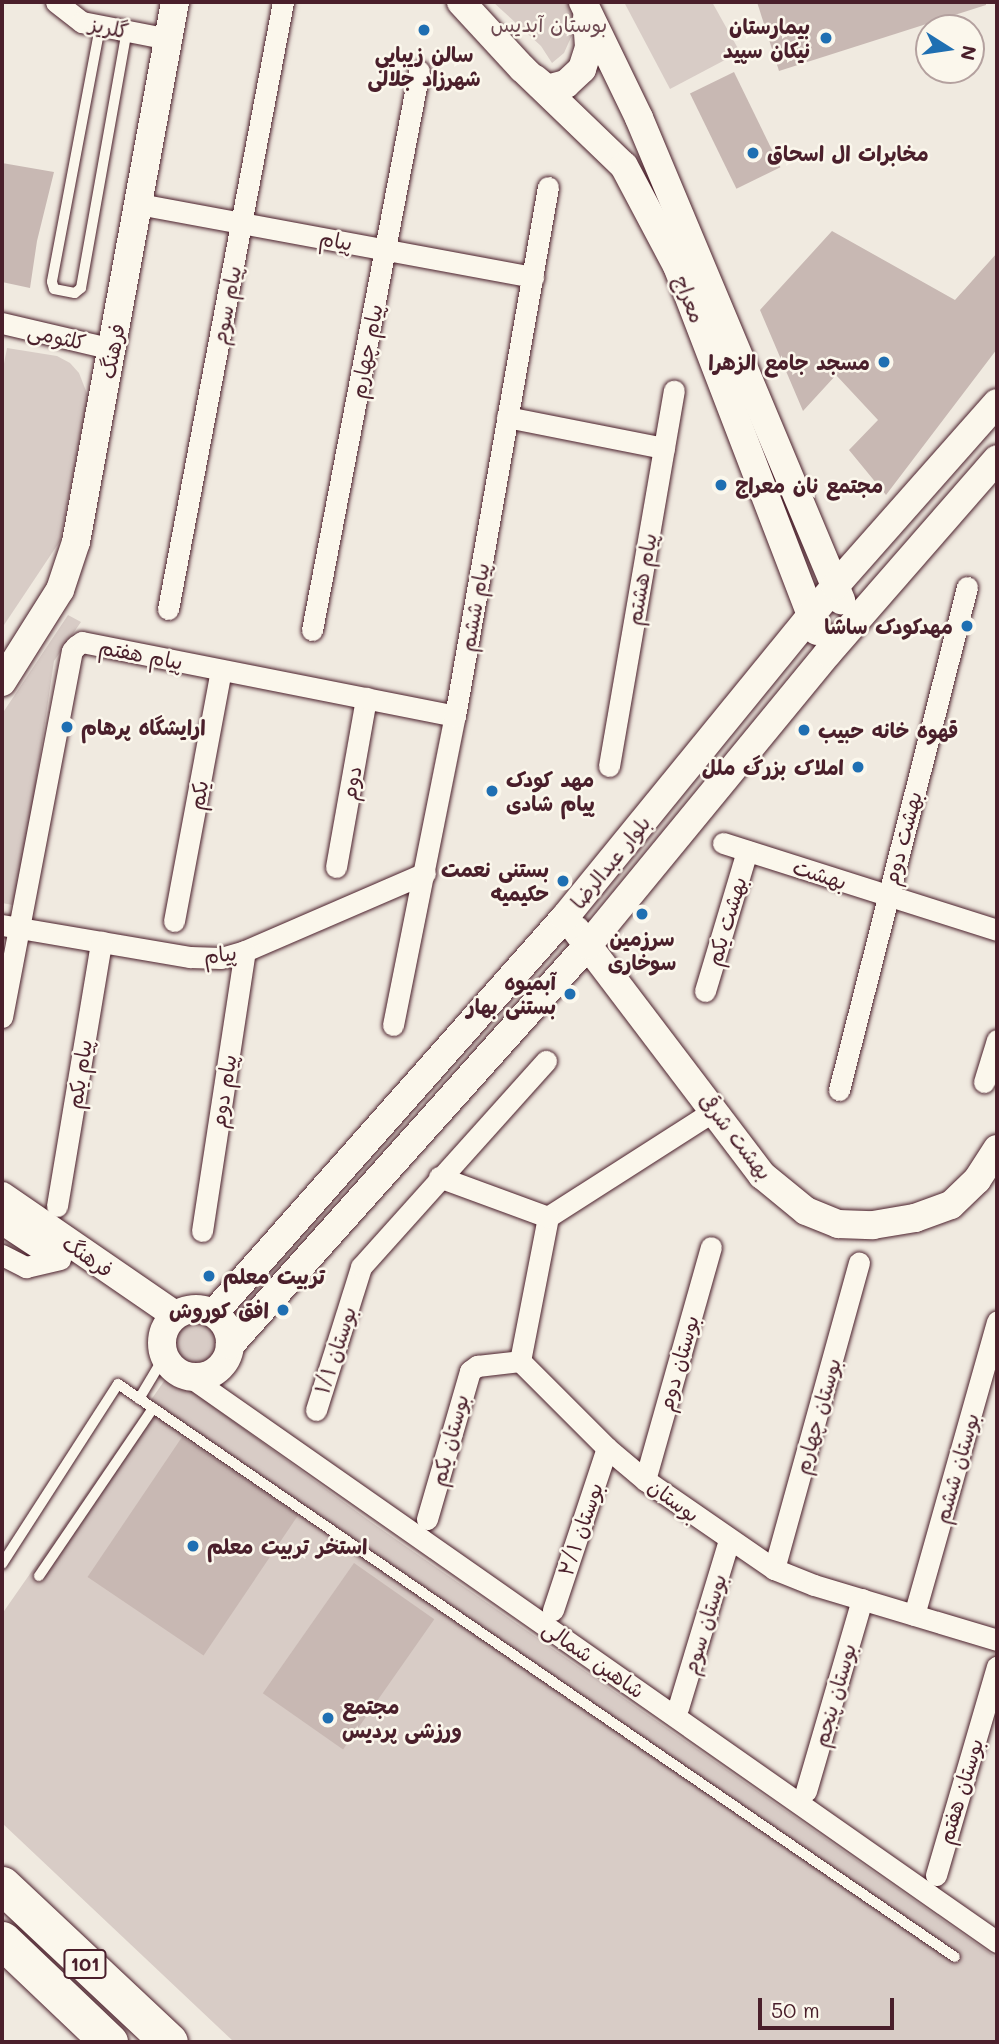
<!DOCTYPE html>
<meta charset="utf-8">
<style>
body{margin:0}
#map{position:relative;width:999px;height:2044px;overflow:hidden;background:#f0eae0;font-family:Mali,"Playpen Sans Arabic",sans-serif}
div>[style]{position:absolute}
[style*='--x']{left:calc(var(--x)*1px);top:calc(var(--y)*1px);width:calc(var(--w)*1px);rotate:calc(var(--a)*1deg)}
.green>*{inset:0;background:#d8ccc6}
.round{border-radius:50%}
.building>*{inset:0;background:#c8b8b3;transform-origin:0 0}
.roads{filter:drop-shadow(0 0 2px #4a1f2b) drop-shadow(0 0 2px #4a1f2b)}
.lane>*{height:10px;margin:-5px;padding:0 5px;transform-origin:5px;border-radius:5px;background:#fbf7ec}
.street>*{height:21px;margin:-10.5px;padding:0 10.5px;transform-origin:10.5px;border-radius:10.5px;background:#fbf7ec}
.secondary>*{height:28px;margin:-14px;padding:0 14px;transform-origin:14px;border-radius:14px;background:#fbf7ec}
.secondary>.ring{margin:-14px;padding:0;box-sizing:content-box;background:none;border:28px solid #fbf7ec;border-radius:50%}
.highway>*{height:37px;margin:-18.5px;padding:0 18.5px;transform-origin:18.5px;border-radius:18.5px;background:#fbf7ec}
.dots>*{width:19px;height:19px;translate:-50% -50%;box-sizing:border-box;border:4px solid #fbf7ec;border-radius:50%}
span{translate:-50% -50%;white-space:nowrap;text-align:center;line-height:1.15;-webkit-text-stroke:5px #fbf7ec;paint-order:stroke}
.shield-label span{padding:2px 5px;background:#fbf7ec;border:2px solid;border-radius:5px;-webkit-text-stroke-width:0}
.shield-label{font-size:19px;color:#4a1f2b;font-weight:700}
.park-label{font-size:21px;color:#6e4a52}
.poi-label{font-size:21px;color:#4a1f2b;font-weight:700}
.right{translate:-100% -50%;text-align:right}
.left{translate:0 -50%;text-align:left}
.street-label{font-size:21px;color:#4a1f2b}
.frame{position:absolute;inset:0;border:4px solid #4a1f2b;pointer-events:none}
.north{position:absolute;left:915px;top:14px;width:70px;height:70px;box-sizing:border-box;background:#fbf7ec;border:2px solid #b4a19f;border-radius:50%;rotate:102deg;font-size:19px;font-weight:700;line-height:28px;text-align:center;color:#4a1f2b}
.north::after{content:'';display:block;margin:auto;width:24px;height:32px;background:#1f6fb2;clip-path:polygon(50% 0,100% 100%,50% 72%,0 100%)}
.scale{position:absolute;left:758px;top:1998px;width:136px;height:32px;box-sizing:border-box;border:4px solid #4a1f2b;border-top:0;padding-left:9px;font-size:21px;line-height:24px;white-space:nowrap;color:#4a1f2b;-webkit-text-stroke:5px #fbf7ec;paint-order:stroke}
</style>
<div id="map">
<div class="green">
<i style="clip-path:polygon(493px 2px,567px 2px,573px 15px,572px 35px,564px 53px,552px 63px,541px 46px)"></i>
<i style="clip-path:polygon(624px 2px,712px 2px,740px 52px,670px 89px)"></i>
<i style="clip-path:polygon(7px 348px,57px 356px,70px 363px,79px 373px,88px 396px,60px 541px,2px 628px,2px 374px)"></i>
<i style="clip-path:polygon(68px 615px,81px 622px,54px 661px,18px 906px,2px 903px,2px 714px)"></i>
<i class="round" style="left:172px;top:1320px;width:46px;height:46px"></i>
<i style="clip-path:polygon(169px 1374px,371px 1522px,997px 1958px,997px 2042px,234px 2042px,2px 1823px,2px 1614px)"></i>
</div>
<div class="building">
<i style="clip-path:polygon(757px 2px,986px 2px,986px 5px,779px 71px)"></i>
<i style="left:734px;top:72px;width:106px;height:49px;rotate:64deg"></i>
<i style="clip-path:polygon(2px 163px,54px 172px,37px 241px,30px 288px,2px 282px)"></i>
<i style="clip-path:polygon(832px 231px,955px 300px,997px 253px,997px 349px,886px 495px,849px 450px,878px 420px,836px 375px,803px 411px,760px 310px)"></i>
<i style="left:182px;top:1437px;width:140px;height:169px;rotate:34deg"></i>
<i style="left:354px;top:1563px;width:98px;height:159px;rotate:35deg"></i>
</div>
<div class="roads">
<div class="lane">
<i style="--x:100;--y:27;--w:259;--a:100.7"></i>
<i style="--x:52;--y:282;--w:7;--a:74"></i>
<i style="--x:54;--y:289;--w:21;--a:11"></i>
<i style="--x:75;--y:293;--w:8;--a:-40"></i>
<i style="--x:81;--y:288;--w:261;--a:-79.9"></i>
<i style="--x:139;--y:1399;--w:49;--a:-59.2"></i>
<i style="--x:2;--y:1564;--w:214;--a:-57.2"></i>
<i style="--x:118;--y:1384;--w:1014;--a:34.4"></i>
<i style="--x:39;--y:1576;--w:203;--a:-55.8"></i>
</div>
<div class="street">
<i style="--x:56;--y:2;--w:33;--a:38"></i>
<i style="--x:82;--y:22;--w:89;--a:11.1"></i>
<i style="--x:139;--y:204;--w:401;--a:10.5"></i>
<i style="--x:2;--y:323;--w:114;--a:13.2"></i>
<i style="--x:507;--y:417;--w:160;--a:11.2"></i>
<i style="--x:168;--y:609;--w:618;--a:-79.27"></i>
<i style="--x:312;--y:630;--w:569;--a:-79.16"></i>
<i style="--x:609;--y:766;--w:381;--a:-80.2"></i>
<i style="--x:723;--y:843;--w:287;--a:17.6"></i>
<i style="--x:336;--y:867;--w:172;--a:-79.9"></i>
<i style="--x:174;--y:921;--w:255;--a:-79.4"></i>
<i style="--x:2;--y:925;--w:191;--a:9.7"></i>
<i style="--x:190;--y:957;--w:31;--a:2"></i>
<i style="--x:221;--y:958;--w:25;--a:-16"></i>
<i style="--x:245;--y:951;--w:196;--a:-23.4"></i>
<i style="--x:705;--y:991;--w:146;--a:-73.3"></i>
<i style="--x:2;--y:1017;--w:373;--a:-79.2"></i>
<i style="--x:72;--y:651;--w:6;--a:-51"></i>
<i style="--x:76;--y:646;--w:7;--a:-34"></i>
<i style="--x:82;--y:642;--w:380;--a:11.2"></i>
<i style="--x:393;--y:1025;--w:315;--a:-78.7"></i>
<i style="--x:455;--y:716;--w:537;--a:-80.03"></i>
<i style="--x:984;--y:1082;--w:44;--a:-72.8"></i>
<i style="--x:839;--y:1090;--w:519;--a:-75.72"></i>
<i style="--x:715;--y:1110;--w:198;--a:147.4"></i>
<i style="--x:548;--y:1217;--w:147;--a:101"></i>
<i style="--x:520;--y:1361;--w:123;--a:45"></i>
<i style="--x:607;--y:1448;--w:50;--a:40.1"></i>
<i style="--x:645;--y:1480;--w:157;--a:34.6"></i>
<i style="--x:774;--y:1569;--w:43;--a:21.8"></i>
<i style="--x:814;--y:1585;--w:191;--a:16.7"></i>
<i style="--x:439;--y:1177;--w:116;--a:20.2"></i>
<i style="--x:57;--y:1206;--w:268;--a:-80.5"></i>
<i style="--x:202;--y:1231;--w:283;--a:-81.3"></i>
<i style="--x:2;--y:1255;--w:27;--a:27"></i>
<i style="--x:26;--y:1267;--w:35;--a:-13"></i>
<i style="--x:190;--y:1377;--w:985;--a:35"></i>
<i style="--x:316;--y:1410;--w:150;--a:-72.5"></i>
<i style="--x:361;--y:1267;--w:277;--a:-48.1"></i>
<i style="--x:645;--y:1480;--w:242;--a:-74.2"></i>
<i style="--x:427;--y:1519;--w:154;--a:-73.8"></i>
<i style="--x:470;--y:1371;--w:9;--a:-36"></i>
<i style="--x:477;--y:1366;--w:43;--a:-6.6"></i>
<i style="--x:774;--y:1569;--w:318;--a:-74.5"></i>
<i style="--x:553;--y:1610;--w:171;--a:-71.6"></i>
<i style="--x:914;--y:1615;--w:305;--a:-74.2"></i>
<i style="--x:678;--y:1708;--w:176;--a:-73.1"></i>
<i style="--x:806;--y:1791;--w:200;--a:-73.7"></i>
<i style="--x:936;--y:1875;--w:217;--a:-73.7"></i>
</div>
<div class="secondary">
<i style="--x:461;--y:2;--w:90;--a:47.3"></i>
<i style="--x:522;--y:68;--w:141;--a:43.9"></i>
<i style="--x:624;--y:166;--w:113;--a:62.1"></i>
<i style="--x:677;--y:266;--w:391;--a:69"></i>
<i style="--x:583;--y:2;--w:129;--a:64.2"></i>
<i style="--x:639;--y:118;--w:523;--a:67.26"></i>
<i style="--x:535;--y:79;--w:16;--a:40"></i>
<i style="--x:547;--y:89;--w:20;--a:-15"></i>
<i style="--x:566;--y:84;--w:22;--a:-43"></i>
<i style="--x:582;--y:69;--w:23;--a:-72"></i>
<i style="--x:589;--y:47;--w:29;--a:-94"></i>
<i style="--x:2;--y:682;--w:109;--a:-57.8"></i>
<i style="--x:60;--y:590;--w:51;--a:-71.6"></i>
<i style="--x:76;--y:542;--w:549;--a:-79.61"></i>
<i style="--x:576;--y:930;--w:308;--a:52.8"></i>
<i style="--x:762;--y:1175;--w:57;--a:39.3"></i>
<i style="--x:806;--y:1211;--w:35;--a:22"></i>
<i style="--x:838;--y:1224;--w:35;--a:2"></i>
<i style="--x:873;--y:1225;--w:43;--a:-9.5"></i>
<i style="--x:915;--y:1218;--w:38;--a:-20"></i>
<i style="--x:951;--y:1205;--w:36;--a:-44"></i>
<i style="--x:977;--y:1180;--w:37;--a:-57"></i>
<i style="--x:2;--y:1196;--w:210;--a:34.5"></i>
<i style="--x:2;--y:1220;--w:49;--a:33.4"></i>
<i class="ring" style="left:162px;top:1309px;width:40px;height:40px"></i>
<i style="--x:214;--y:1313;--w:529;--a:-48.45"></i>
<i style="--x:565;--y:917;--w:427;--a:-50.8"></i>
<i style="--x:835;--y:586;--w:244;--a:-48.5"></i>
<i style="--x:230;--y:1345;--w:537;--a:-48.17"></i>
<i style="--x:588;--y:945;--w:378;--a:-50.6"></i>
<i style="--x:828;--y:653;--w:257;--a:-48.9"></i>
</div>
<div class="highway">
<i style="--x:2;--y:1885;--w:229;--a:43.2"></i>
<i style="--x:2;--y:1940;--w:148;--a:43.6"></i>
</div>
</div>
<div class="dots">
<i style="left:424px;top:30px;background:#1f6fb2"></i>
<i style="left:826px;top:38px;background:#1f6fb2"></i>
<i style="left:753px;top:153px;background:#1f6fb2"></i>
<i style="left:884px;top:362px;background:#1f6fb2"></i>
<i style="left:721px;top:485px;background:#1f6fb2"></i>
<i style="left:967px;top:626px;background:#1f6fb2"></i>
<i style="left:67px;top:727px;background:#1f6fb2"></i>
<i style="left:804px;top:730px;background:#1f6fb2"></i>
<i style="left:858px;top:767px;background:#1f6fb2"></i>
<i style="left:492px;top:791px;background:#1f6fb2"></i>
<i style="left:563px;top:881px;background:#1f6fb2"></i>
<i style="left:642px;top:914px;background:#1f6fb2"></i>
<i style="left:570px;top:994px;background:#1f6fb2"></i>
<i style="left:209px;top:1276px;background:#1f6fb2"></i>
<i style="left:283px;top:1310px;background:#1f6fb2"></i>
<i style="left:193px;top:1546px;background:#1f6fb2"></i>
<i style="left:328px;top:1718px;background:#1f6fb2"></i>
</div>
<div class="shield-label">
<span style="left:85px;top:1964px">101</span>
</div>
<div class="park-label">
<span style="left:549px;top:24px">بوستان آبدیس</span>
</div>
<div class="poi-label">
<span class="right" style="left:810px;top:38px">بیمارستان<br>نیکان سپید</span>
<span style="left:424px;top:66px">سالن زيبايي<br>شهرزاد جلالى</span>
<span class="left" style="left:767px;top:153px">مخابرات ال اسحاق</span>
<span class="right" style="left:870px;top:362px">مسجد جامع الزهرا</span>
<span class="left" style="left:735px;top:485px">مجتمع نان معراج</span>
<span class="right" style="left:953px;top:626px">مهدکودک ساشا</span>
<span class="left" style="left:81px;top:727px">ارایشگاه پرهام</span>
<span class="left" style="left:818px;top:730px">قهوه خانه حبیب</span>
<span class="right" style="left:844px;top:767px">املاک بزرگ ملل</span>
<span class="left" style="left:506px;top:791px">مهد کودک<br>پیام شادی</span>
<span class="right" style="left:549px;top:881px">بستنی نعمت<br>حکیمیه</span>
<span style="left:642px;top:950px">سرزمین<br>سوخاری</span>
<span class="right" style="left:556px;top:994px">آبمیوه<br>بستنی بهار</span>
<span class="left" style="left:223px;top:1276px">تربیت معلم</span>
<span class="right" style="left:269px;top:1310px">افق کوروش</span>
<span class="left" style="left:207px;top:1546px">استخر تربیت معلم</span>
<span class="left" style="left:342px;top:1718px">مجتمع<br>ورزشی پردیس</span>
</div>
<div class="street-label">
<span style="left:109px;top:27px;rotate:12deg">گلریز</span>
<span style="left:336px;top:240px;rotate:10deg">پیام</span>
<span style="left:690px;top:299px;rotate:69deg">معراج</span>
<span style="left:226px;top:305px;rotate:-79deg">پیام سوم</span>
<span style="left:57px;top:336px;rotate:13deg">کلثومی</span>
<span style="left:112px;top:351px;rotate:-79deg">فرهنگ</span>
<span style="left:366px;top:351px;rotate:-79deg">پیام چهارم</span>
<span style="left:641px;top:579px;rotate:-80deg">پیام هشتم</span>
<span style="left:474px;top:607px;rotate:-80deg">پیام ششم</span>
<span style="left:141px;top:654px;rotate:11deg">پیام هفتم</span>
<span style="left:351px;top:783px;rotate:-80deg">دوم</span>
<span style="left:198px;top:795px;rotate:-79deg">یکم</span>
<span style="left:902px;top:838px;rotate:-75deg">بهشت دوم</span>
<span style="left:610px;top:862px;rotate:-51deg">بلوار عبدالرضا</span>
<span style="left:820px;top:874px;rotate:18deg">بهشت</span>
<span style="left:726px;top:921px;rotate:-73deg">بهشت یکم</span>
<span style="left:220px;top:954px;rotate:-7deg">پیام</span>
<span style="left:79px;top:1074px;rotate:-81deg">پیام یکم</span>
<span style="left:223px;top:1091px;rotate:-81deg">پیام دوم</span>
<span style="left:736px;top:1136px;rotate:52deg">بهشت شرقی</span>
<span style="left:88px;top:1256px;rotate:35deg">فرهنگ</span>
<span style="left:335px;top:1350px;rotate:-72deg">بوستان ۱/۱</span>
<span style="left:678px;top:1363px;rotate:-74deg">بوستان دوم</span>
<span style="left:817px;top:1416px;rotate:-74deg">بوستان چهارم</span>
<span style="left:449px;top:1440px;rotate:-75deg">بوستان یکم</span>
<span style="left:956px;top:1468px;rotate:-74deg">بوستان ششم</span>
<span style="left:674px;top:1500px;rotate:36deg">بوستان</span>
<span style="left:580px;top:1529px;rotate:-71deg">بوستان ۲/۱</span>
<span style="left:704px;top:1624px;rotate:-73deg">بوستان سوم</span>
<span style="left:594px;top:1659px;rotate:35deg">شاهین شمالی</span>
<span style="left:834px;top:1695px;rotate:-74deg">بوستان پنجم</span>
<span style="left:960px;top:1791px;rotate:-73deg">بوستان هفتم</span>
</div>
<div class="frame"></div>
<div class="north">N</div>
<div class="scale">50 m</div>
</div>
